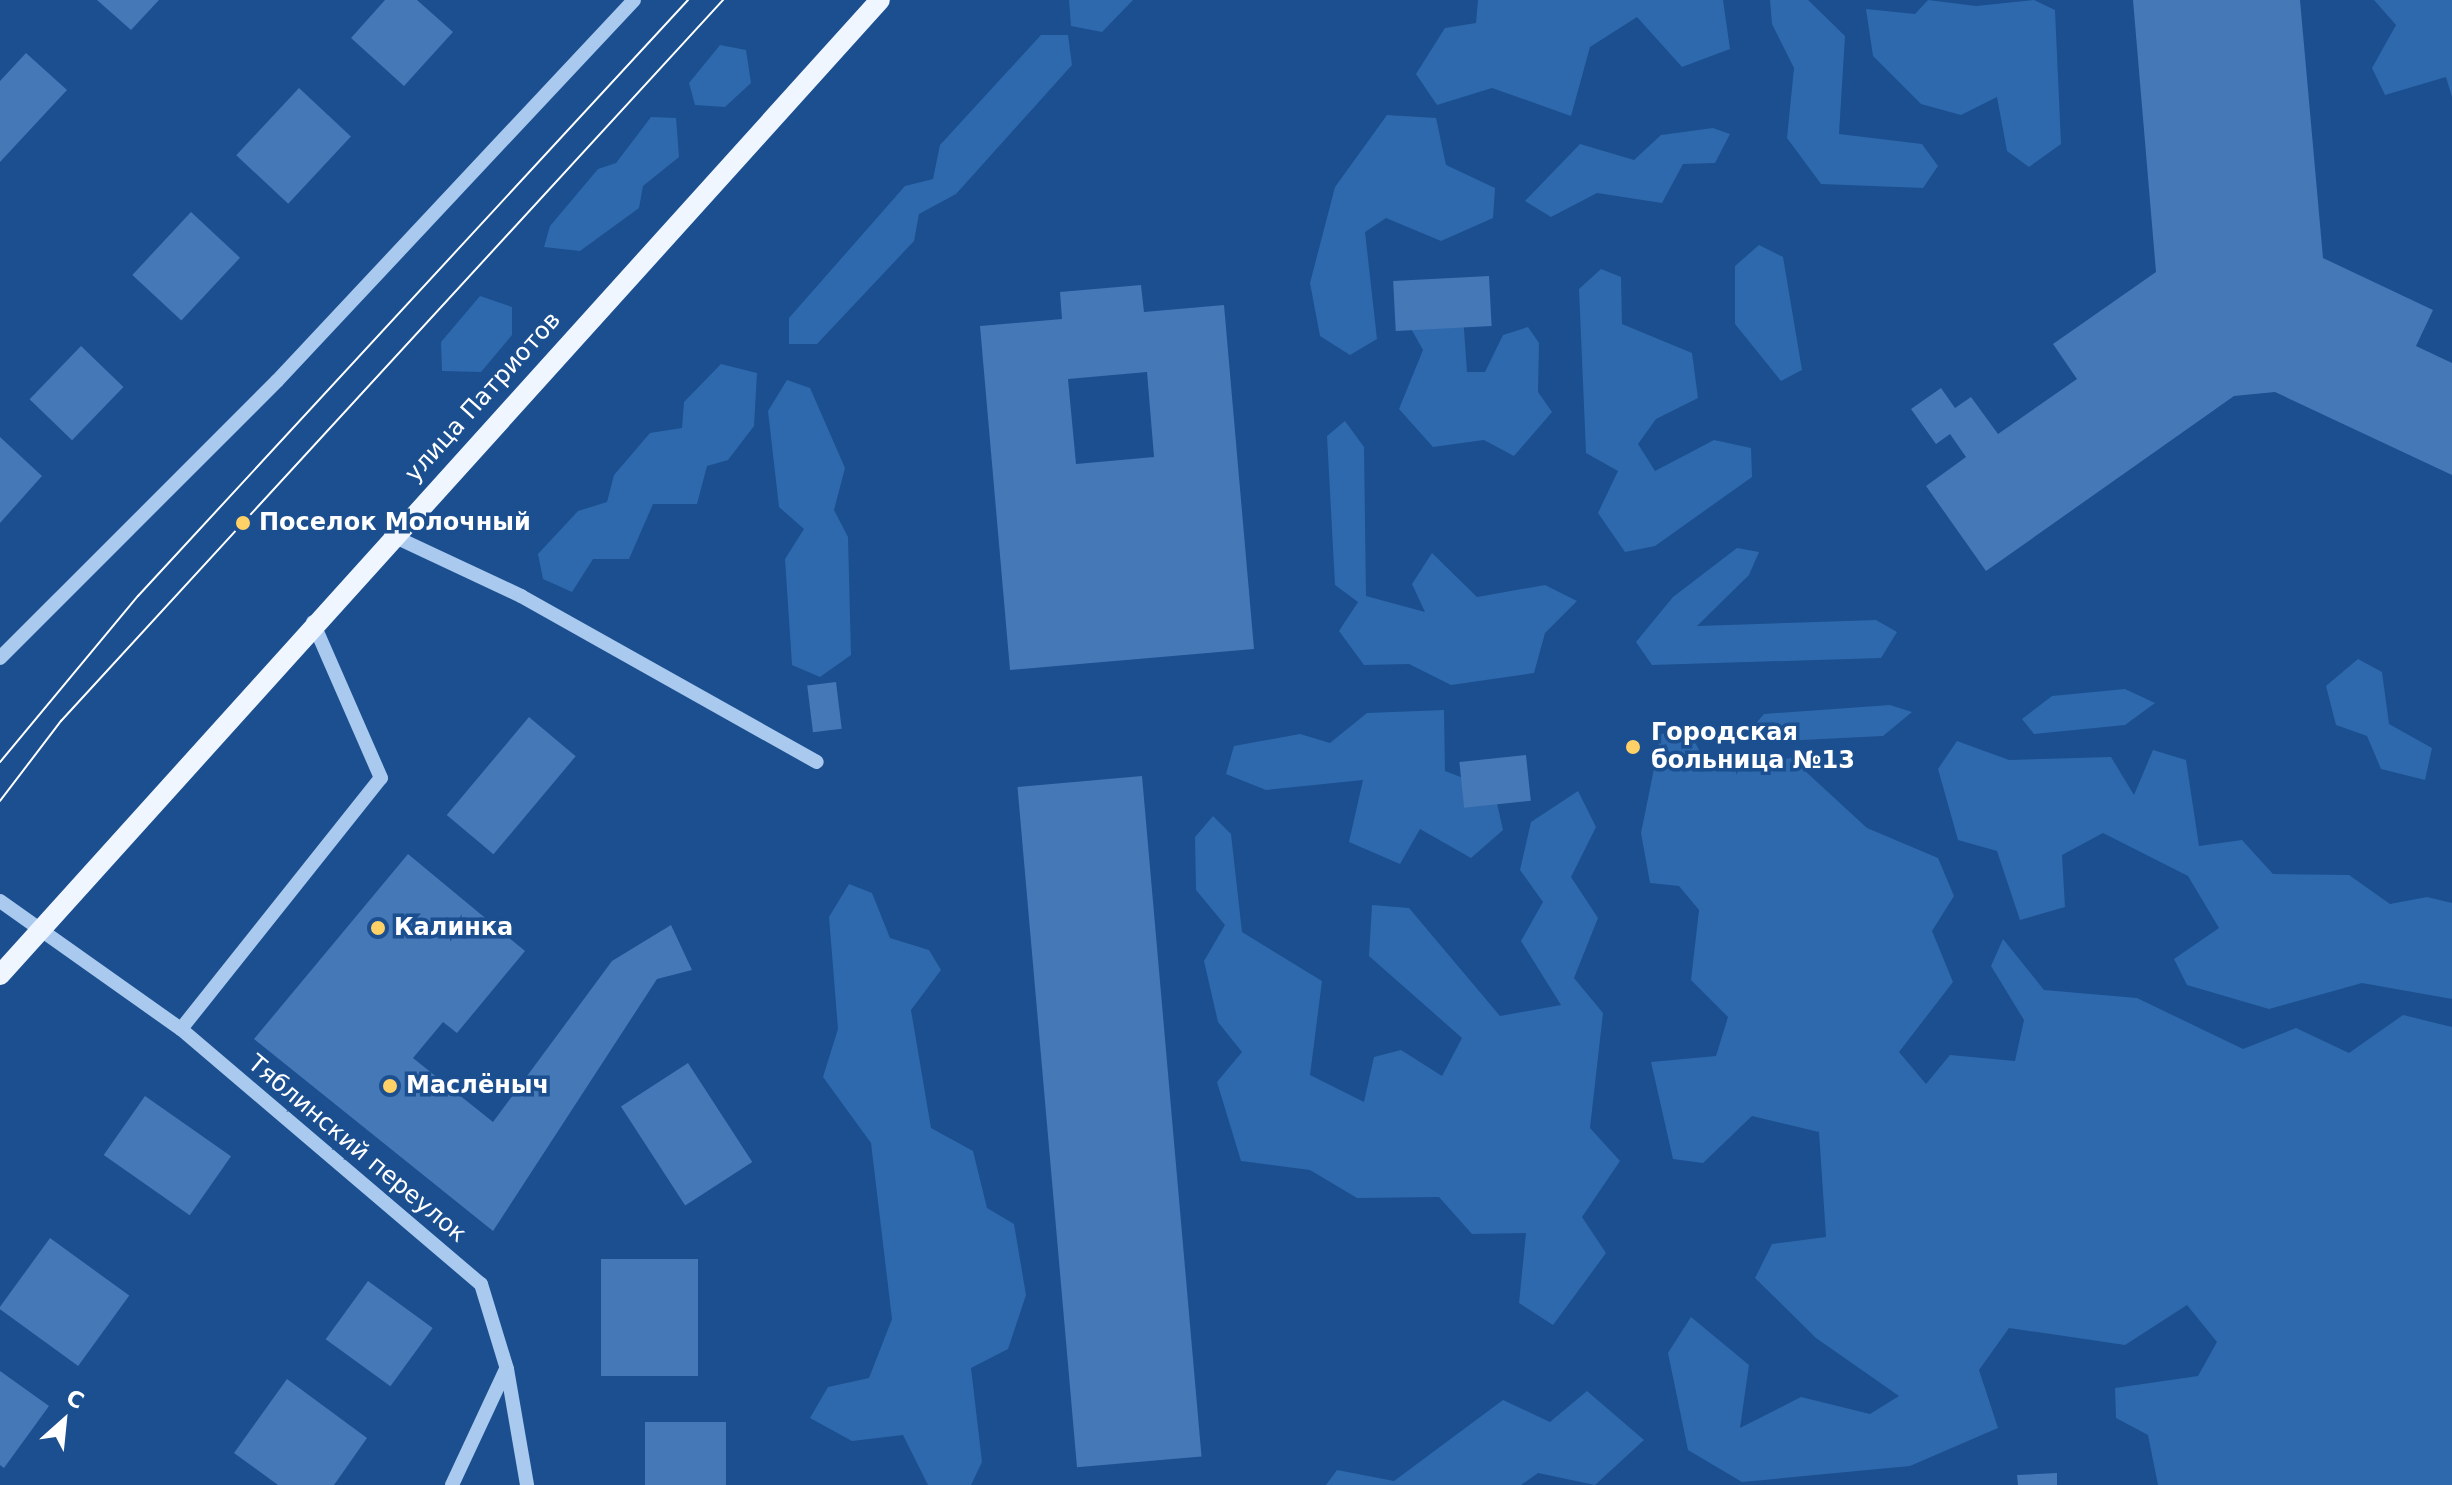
<!DOCTYPE html>
<meta charset="utf-8">
<style>
body{margin:0}
#map{position:relative;width:2452px;height:1485px;overflow:hidden;background:#1b4f8f;font-family:"DejaVu Sans",sans-serif}
div>[style]{position:absolute}
[style*='--x']{left:calc(var(--x)*1px);top:calc(var(--y)*1px);width:calc(var(--w)*1px);rotate:calc(var(--a)*1deg)}
.green>*{inset:0;background:#2e69ad}
.building>*{inset:0;background:#4478b7;transform-origin:0 0}
.minor>*{height:14px;margin:-7px;padding:0 7px;transform-origin:7px;border-radius:7px;background:#a9c9ee}
.major>*{height:20px;margin:-10px;padding:0 10px;transform-origin:10px;border-radius:10px;background:#f0f6ff}
.tram>*{height:2px;margin:-1px;padding:0 1px;transform-origin:1px;border-radius:1px;background:#fff}
.dots>*{width:22px;height:22px;translate:-50% -50%;box-sizing:border-box;border:4px solid #1b4f8f;border-radius:50%}
span{translate:-50% -50%;white-space:nowrap;text-align:center;line-height:1.15;-webkit-text-stroke:7px #1b4f8f;paint-order:stroke}
.street-label{font-size:24px;color:#fff}
.poi-label{font-size:24px;color:#fff;font-weight:700}
.left{translate:0 -50%;text-align:left}
.north{position:absolute;left:24px;top:1381px;width:80px;height:80px;-webkit-text-stroke:6px #1b4f8f;paint-order:stroke;rotate:27deg;font-size:22px;font-weight:700;line-height:32px;text-align:center;color:#fff}
.north::after{content:'';display:block;margin:auto;width:28px;height:36px;background:#fff;clip-path:polygon(50% 0,100% 100%,50% 72%,0 100%)}
</style>
<div id="map">
<div class="green">
<i style="clip-path:polygon(1069px 0,1133px 0,1102px 32px,1071px 26px)"></i>
<i style="clip-path:polygon(1478px 0,1723px 0,1730px 49px,1682px 67px,1637px 17px,1590px 47px,1571px 116px,1492px 88px,1437px 105px,1416px 74px,1445px 28px,1476px 23px)"></i>
<i style="clip-path:polygon(1770px 0,1808px 0,1845px 36px,1839px 134px,1922px 144px,1938px 166px,1923px 188px,1821px 184px,1787px 138px,1794px 68px,1772px 24px)"></i>
<i style="clip-path:polygon(1928px 0,1976px 6px,2034px 0,2055px 10px,2061px 144px,2029px 167px,2007px 151px,1997px 97px,1961px 115px,1921px 104px,1873px 56px,1866px 9px,1915px 14px)"></i>
<i style="clip-path:polygon(2374px 0,2452px 0,2452px 97px,2446px 77px,2385px 95px,2372px 68px,2396px 25px)"></i>
<i style="clip-path:polygon(1041px 35px,1068px 35px,1072px 65px,956px 194px,919px 214px,914px 241px,817px 344px,789px 344px,789px 318px,905px 186px,933px 179px,940px 145px)"></i>
<i style="clip-path:polygon(720px 45px,746px 50px,751px 83px,725px 107px,695px 105px,689px 83px)"></i>
<i style="clip-path:polygon(1387px 115px,1436px 118px,1446px 165px,1495px 188px,1493px 218px,1441px 241px,1386px 218px,1365px 232px,1377px 339px,1350px 355px,1320px 336px,1310px 283px,1335px 187px)"></i>
<i style="clip-path:polygon(651px 117px,676px 118px,679px 157px,643px 186px,639px 208px,580px 251px,544px 247px,550px 226px,598px 169px,616px 163px)"></i>
<i style="clip-path:polygon(1713px 128px,1730px 134px,1715px 163px,1683px 164px,1662px 203px,1597px 193px,1551px 217px,1525px 201px,1580px 144px,1634px 160px,1661px 135px)"></i>
<i style="clip-path:polygon(1759px 245px,1783px 257px,1802px 370px,1781px 381px,1735px 324px,1735px 266px)"></i>
<i style="clip-path:polygon(1601px 269px,1621px 277px,1622px 324px,1692px 353px,1698px 398px,1656px 419px,1638px 444px,1655px 471px,1714px 440px,1751px 448px,1752px 477px,1655px 546px,1625px 552px,1598px 513px,1618px 471px,1586px 453px,1579px 289px)"></i>
<i style="clip-path:polygon(480px 296px,512px 307px,512px 335px,481px 372px,442px 371px,441px 342px)"></i>
<i style="clip-path:polygon(1462px 300px,1467px 372px,1485px 372px,1503px 335px,1528px 327px,1539px 343px,1538px 392px,1552px 412px,1514px 456px,1484px 440px,1433px 447px,1399px 409px,1423px 350px,1400px 309px)"></i>
<i style="clip-path:polygon(721px 364px,757px 373px,754px 426px,728px 460px,707px 466px,697px 504px,653px 504px,629px 559px,593px 559px,572px 592px,543px 579px,538px 554px,578px 511px,607px 502px,614px 475px,650px 433px,682px 428px,684px 402px)"></i>
<i style="clip-path:polygon(787px 380px,810px 388px,845px 468px,834px 510px,848px 537px,851px 655px,820px 677px,792px 665px,785px 559px,804px 529px,779px 507px,768px 411px)"></i>
<i style="clip-path:polygon(1345px 421px,1364px 447px,1366px 596px,1425px 612px,1412px 584px,1432px 553px,1477px 597px,1545px 585px,1577px 601px,1545px 633px,1534px 673px,1451px 685px,1409px 664px,1364px 665px,1339px 631px,1358px 602px,1335px 585px,1327px 436px)"></i>
<i style="clip-path:polygon(1737px 548px,1759px 552px,1749px 575px,1697px 626px,1876px 620px,1897px 632px,1881px 658px,1652px 665px,1636px 642px,1673px 597px)"></i>
<i style="clip-path:polygon(2358px 659px,2382px 672px,2389px 724px,2432px 748px,2425px 780px,2381px 769px,2367px 736px,2336px 725px,2326px 686px)"></i>
<i style="clip-path:polygon(2125px 689px,2155px 703px,2125px 725px,2034px 734px,2022px 719px,2052px 696px)"></i>
<i style="clip-path:polygon(1890px 705px,1912px 712px,1883px 736px,1782px 741px,1753px 727px,1764px 714px)"></i>
<i style="clip-path:polygon(1444px 710px,1445px 771px,1494px 790px,1503px 830px,1471px 858px,1420px 829px,1400px 864px,1349px 842px,1363px 780px,1266px 790px,1226px 774px,1234px 746px,1300px 734px,1330px 743px,1367px 713px)"></i>
<i style="clip-path:polygon(1688px 729px,1710px 771px,1791px 758px,1867px 828px,1938px 858px,1954px 896px,1932px 931px,1953px 982px,1899px 1052px,1926px 1084px,1950px 1055px,2015px 1061px,2024px 1020px,1991px 966px,2003px 939px,2044px 990px,2137px 998px,2243px 1049px,2296px 1028px,2349px 1053px,2403px 1015px,2452px 1027px,2452px 1485px,2158px 1485px,2148px 1435px,2116px 1418px,2115px 1388px,2198px 1376px,2217px 1342px,2187px 1305px,2125px 1345px,2009px 1328px,1979px 1370px,1998px 1428px,1910px 1466px,1742px 1482px,1688px 1450px,1668px 1353px,1691px 1317px,1749px 1365px,1740px 1428px,1801px 1397px,1870px 1414px,1899px 1396px,1816px 1338px,1755px 1278px,1772px 1244px,1826px 1237px,1819px 1132px,1752px 1116px,1703px 1163px,1673px 1159px,1651px 1062px,1716px 1056px,1728px 1017px,1691px 980px,1699px 910px,1679px 886px,1650px 883px,1641px 833px,1661px 734px)"></i>
<i style="clip-path:polygon(1957px 741px,2009px 760px,2111px 757px,2134px 795px,2153px 750px,2186px 760px,2199px 846px,2242px 840px,2273px 874px,2349px 875px,2390px 904px,2427px 897px,2452px 903px,2452px 999px,2362px 983px,2269px 1009px,2187px 985px,2174px 959px,2219px 928px,2188px 876px,2103px 833px,2062px 855px,2065px 907px,2020px 920px,1997px 851px,1958px 840px,1938px 769px)"></i>
<i style="clip-path:polygon(1578px 791px,1596px 827px,1571px 877px,1598px 918px,1574px 978px,1603px 1013px,1590px 1128px,1620px 1161px,1582px 1217px,1606px 1253px,1553px 1325px,1519px 1303px,1526px 1233px,1472px 1234px,1439px 1197px,1357px 1198px,1310px 1170px,1241px 1161px,1217px 1082px,1242px 1052px,1218px 1022px,1204px 961px,1225px 925px,1196px 890px,1195px 837px,1213px 816px,1231px 834px,1242px 932px,1322px 981px,1310px 1075px,1364px 1102px,1374px 1057px,1401px 1050px,1442px 1076px,1462px 1038px,1369px 956px,1372px 905px,1409px 908px,1500px 1016px,1561px 1005px,1521px 941px,1543px 902px,1520px 870px,1531px 822px)"></i>
<i style="clip-path:polygon(849px 884px,872px 893px,890px 938px,929px 950px,941px 970px,911px 1010px,931px 1128px,973px 1151px,987px 1208px,1014px 1224px,1026px 1295px,1008px 1349px,971px 1368px,982px 1462px,971px 1485px,928px 1485px,903px 1435px,852px 1441px,810px 1418px,828px 1387px,869px 1378px,892px 1319px,871px 1143px,823px 1077px,838px 1029px,829px 917px)"></i>
<i style="clip-path:polygon(1587px 1391px,1644px 1440px,1595px 1485px,1538px 1473px,1521px 1485px,1326px 1485px,1337px 1470px,1394px 1481px,1503px 1400px,1550px 1422px)"></i>
</div>
<div class="building">
<i style="clip-path:polygon(97px 0,159px 0,131px 30px)"></i>
<i style="clip-path:polygon(385px 0,417px 0,453px 32px,404px 86px,351px 38px)"></i>
<i style="clip-path:polygon(2133px 0,2300px 0,2323px 258px,2433px 310px,2416px 346px,2452px 363px,2452px 475px,2275px 392px,2234px 396px,1986px 571px,1926px 486px,1966px 457px,1950px 434px,1936px 444px,1911px 409px,1941px 388px,1955px 408px,1971px 397px,1998px 434px,2077px 379px,2053px 344px,2156px 272px)"></i>
<i style="clip-path:polygon(26px 53px,67px 90px,0 162px,0 81px)"></i>
<i style="left:299px;top:88px;width:71px;height:92px;rotate:43deg"></i>
<i style="left:191px;top:212px;width:67px;height:86px;rotate:43deg"></i>
<i style="left:1489px;top:276px;width:50px;height:96px;rotate:87deg"></i>
<i style="clip-path:polygon(evenodd,1141px 285px,1144px 312px,1224px 305px,1254px 649px,1010px 670px,980px 326px,1062px 319px,1060px 292px,1141px 285px,1147px 372px,1154px 457px,1076px 464px,1068px 379px,1147px 372px)"></i>
<i style="left:81px;top:346px;width:59px;height:74px;rotate:44deg"></i>
<i style="clip-path:polygon(0 437px,42px 476px,0 523px)"></i>
<i style="left:836px;top:682px;width:47px;height:29px;rotate:83deg"></i>
<i style="left:529px;top:717px;width:61px;height:128px;rotate:40deg"></i>
<i style="left:1526px;top:755px;width:46px;height:67px;rotate:84deg"></i>
<i style="left:1142px;top:776px;width:683px;height:125px;rotate:85deg"></i>
<i style="clip-path:polygon(408px 854px,525px 951px,457px 1033px,443px 1022px,413px 1058px,493px 1122px,612px 961px,671px 925px,692px 970px,657px 979px,493px 1231px,254px 1039px)"></i>
<i style="left:688px;top:1063px;width:118px;height:80px;rotate:57deg"></i>
<i style="left:145px;top:1096px;width:105px;height:72px;rotate:35deg"></i>
<i style="left:50px;top:1238px;width:98px;height:87px;rotate:36deg"></i>
<i style="left:601px;top:1259px;width:97px;height:117px"></i>
<i style="left:368px;top:1281px;width:80px;height:72px;rotate:36deg"></i>
<i style="clip-path:polygon(0 1371px,49px 1406px,4px 1468px,0 1465px)"></i>
<i style="clip-path:polygon(287px 1379px,367px 1438px,334px 1485px,278px 1485px,234px 1453px)"></i>
<i style="left:645px;top:1422px;width:81px;height:63px"></i>
<i style="clip-path:polygon(2057px 1473px,2057px 1485px,2018px 1485px,2017px 1475px)"></i>
</div>
<div class="minor">
<i style="--x:391;--y:535;--w:144;--a:25.1"></i>
<i style="--x:521;--y:596;--w:339;--a:29.3"></i>
<i style="--x:0;--y:658;--w:392;--a:-45"></i>
<i style="--x:277;--y:381;--w:522;--a:-46.86"></i>
<i style="--x:0;--y:901;--w:222;--a:35.3"></i>
<i style="--x:181;--y:1029;--w:394;--a:40.4"></i>
<i style="--x:481;--y:1284;--w:89;--a:73"></i>
<i style="--x:507;--y:1369;--w:118;--a:80.2"></i>
<i style="--x:181;--y:1029;--w:321;--a:-51.5"></i>
<i style="--x:381;--y:778;--w:170;--a:-113.6"></i>
<i style="--x:452;--y:1485;--w:128;--a:-65"></i>
</div>
<div class="major">
<i style="--x:0;--y:975;--w:1313;--a:-47.93"></i>
</div>
<div class="tram">
<i style="--x:0;--y:762;--w:216;--a:-50.3"></i>
<i style="--x:138;--y:596;--w:811;--a:-47.3"></i>
<i style="--x:0;--y:801;--w:101;--a:-52.7"></i>
<i style="--x:61;--y:721;--w:979;--a:-47.44"></i>
</div>
<div class="dots">
<i style="left:243px;top:523px;background:#ffd166"></i>
<i style="left:1633px;top:747px;background:#ffd166"></i>
<i style="left:378px;top:928px;background:#ffd166"></i>
<i style="left:390px;top:1086px;background:#ffd166"></i>
</div>
<div class="street-label">
<span style="left:483px;top:397px;rotate:-48deg">улица Патриотов</span>
<span style="left:357px;top:1149px;rotate:40deg">Тяблинский переулок</span>
</div>
<div class="poi-label">
<span class="left" style="left:259px;top:523px">Поселок Молочный</span>
<span class="left" style="left:1651px;top:747px">Городская<br>больница №13</span>
<span class="left" style="left:394px;top:928px">Калинка</span>
<span class="left" style="left:406px;top:1086px">Маслёныч</span>
</div>
<div class="north">С</div>
</div>
